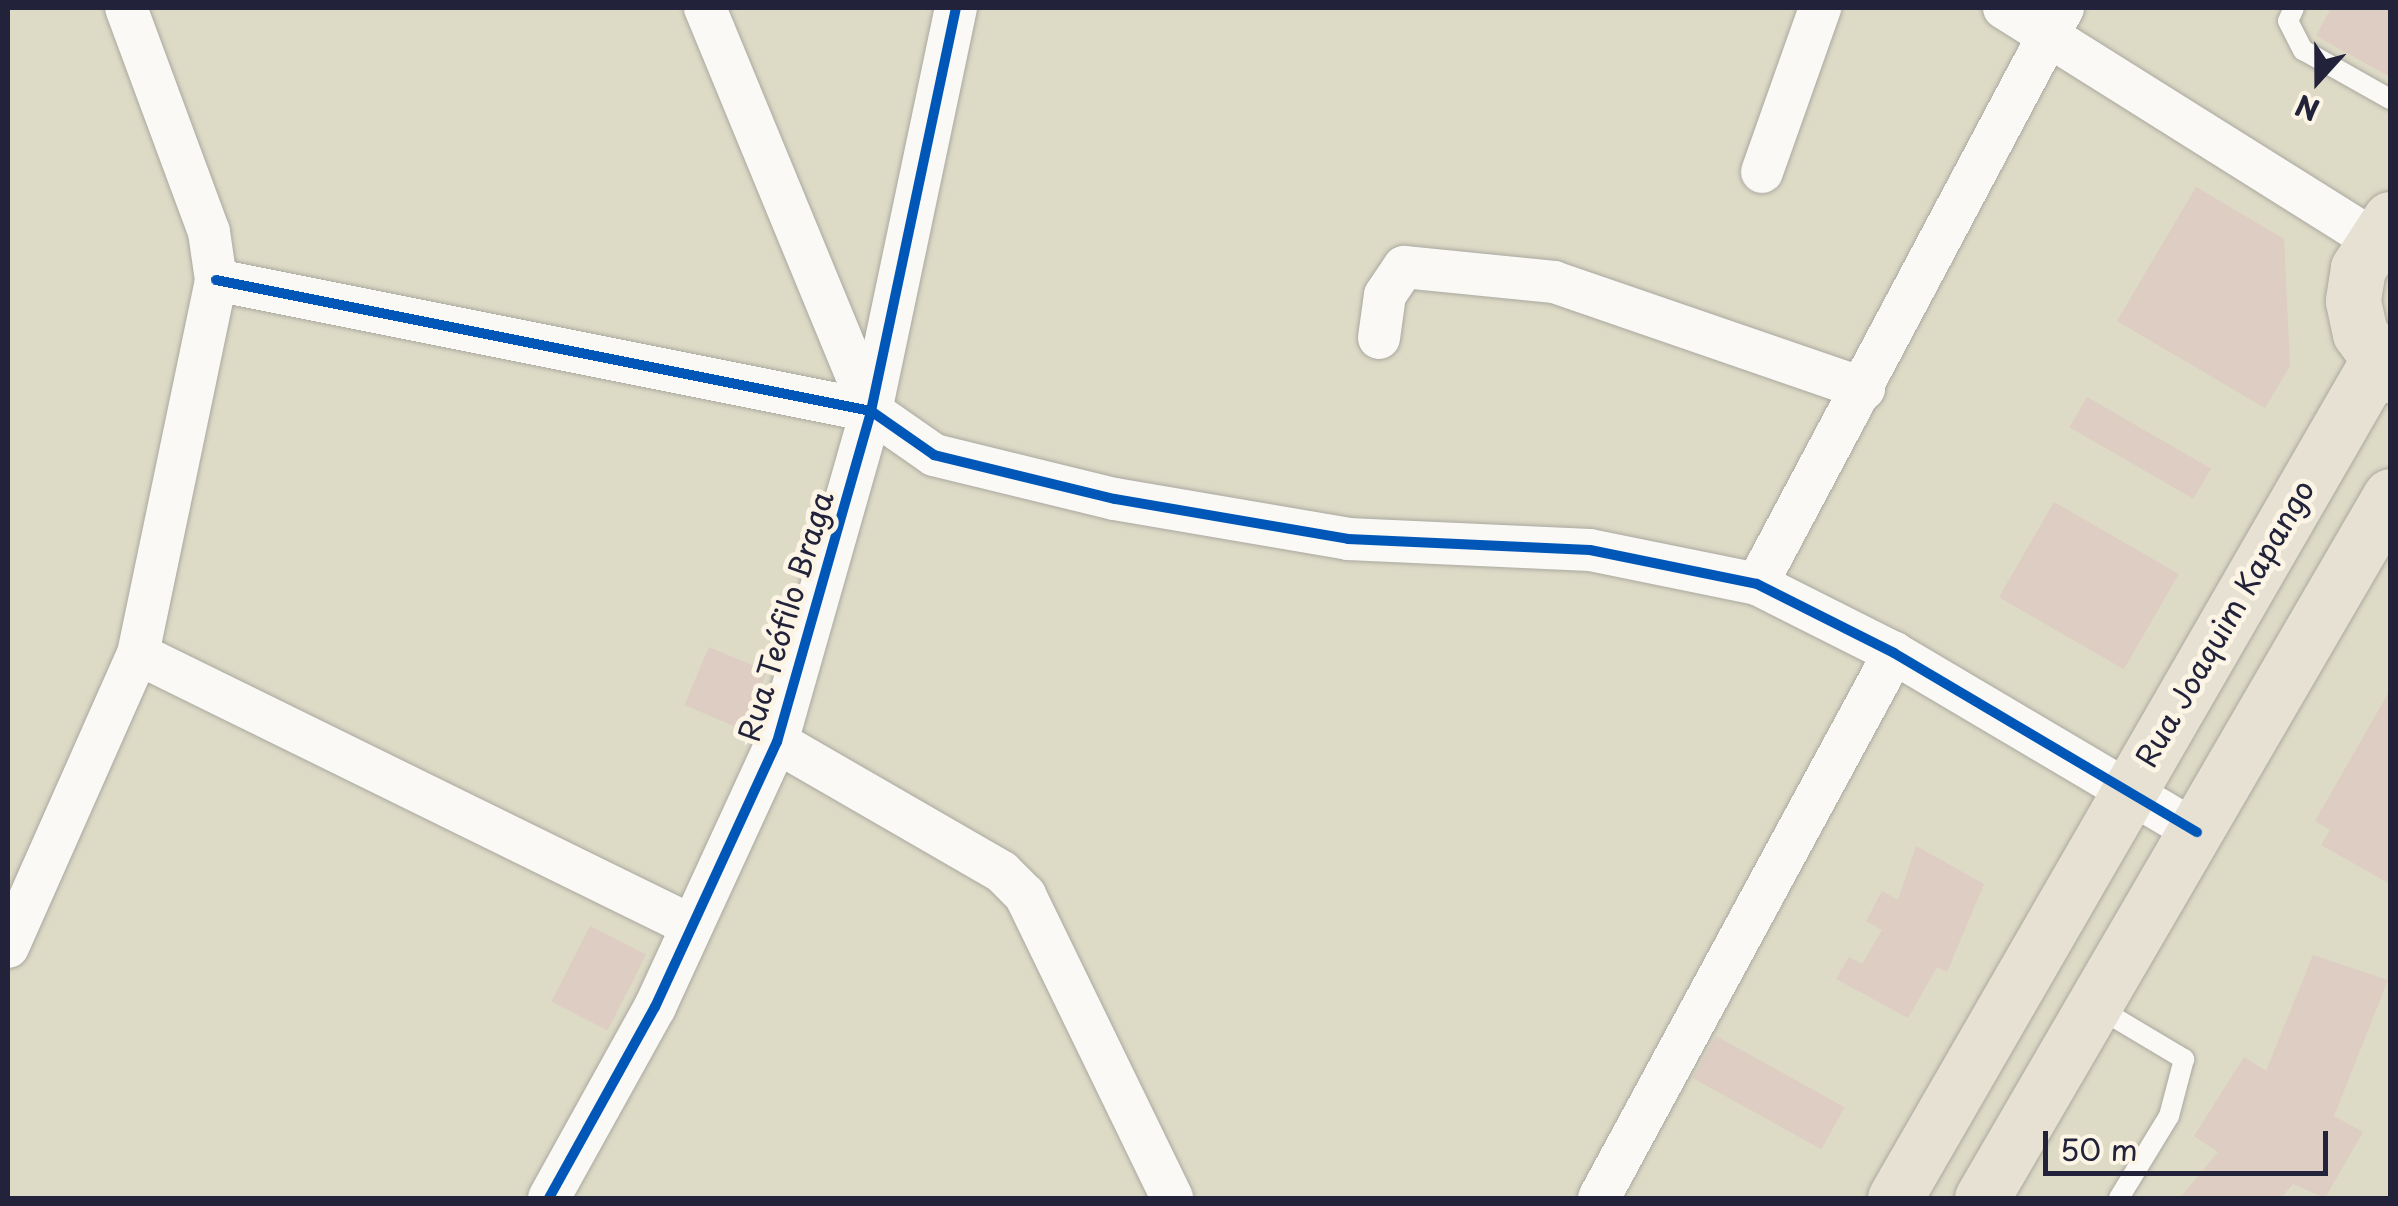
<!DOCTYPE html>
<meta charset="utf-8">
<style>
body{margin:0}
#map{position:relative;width:2398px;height:1206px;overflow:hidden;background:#dddac6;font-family:"Playpen Sans",sans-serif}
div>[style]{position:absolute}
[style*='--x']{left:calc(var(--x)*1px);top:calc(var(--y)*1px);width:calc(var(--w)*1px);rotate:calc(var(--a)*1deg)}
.building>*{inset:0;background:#decdc3;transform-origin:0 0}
.roads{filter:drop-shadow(0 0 2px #aaa89f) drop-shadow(0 0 2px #aaa89f)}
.lane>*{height:20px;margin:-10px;padding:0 10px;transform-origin:10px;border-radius:10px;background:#faf9f6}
.street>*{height:42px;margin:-21px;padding:0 21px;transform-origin:21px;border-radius:21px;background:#faf9f6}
.primary>*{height:55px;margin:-27.5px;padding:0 27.5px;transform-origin:27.5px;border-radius:27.5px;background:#e7e1d4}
.cycleway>*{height:10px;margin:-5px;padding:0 5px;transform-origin:5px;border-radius:5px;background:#0057b8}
span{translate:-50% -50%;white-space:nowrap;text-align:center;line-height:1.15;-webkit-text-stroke:10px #fcf5e5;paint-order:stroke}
.street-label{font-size:30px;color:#22223b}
.frame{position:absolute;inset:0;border:10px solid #22223b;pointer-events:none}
.north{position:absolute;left:2268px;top:30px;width:100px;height:100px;-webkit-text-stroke:8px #fcf5e5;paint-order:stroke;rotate:201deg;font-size:28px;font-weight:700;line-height:40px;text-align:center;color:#22223b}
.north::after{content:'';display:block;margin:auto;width:35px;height:45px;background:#22223b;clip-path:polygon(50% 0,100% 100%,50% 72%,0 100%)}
.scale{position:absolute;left:2043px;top:1131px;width:285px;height:45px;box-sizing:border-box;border:5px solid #22223b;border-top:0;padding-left:12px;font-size:30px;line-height:35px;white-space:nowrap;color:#22223b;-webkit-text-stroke:8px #fcf5e5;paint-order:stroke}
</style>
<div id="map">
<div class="building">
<i style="clip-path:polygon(2331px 8px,2390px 8px,2390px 77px,2316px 36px)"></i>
<i style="clip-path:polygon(2196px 187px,2284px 239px,2290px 366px,2265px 408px,2117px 321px)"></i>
<i style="left:2087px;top:397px;width:143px;height:35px;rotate:30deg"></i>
<i style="left:2054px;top:502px;width:144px;height:110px;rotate:30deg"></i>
<i style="left:709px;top:647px;width:63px;height:63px;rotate:23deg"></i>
<i style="clip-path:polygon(2390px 690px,2390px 884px,2321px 845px,2330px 830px,2315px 821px)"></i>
<i style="clip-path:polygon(1916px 846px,1984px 884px,1947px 972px,1937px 967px,1908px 1018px,1836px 979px,1849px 957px,1862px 964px,1882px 930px,1866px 921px,1882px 891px,1898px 900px)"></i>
<i style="left:590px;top:926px;width:63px;height:85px;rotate:27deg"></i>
<i style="clip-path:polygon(2313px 955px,2388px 980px,2334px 1116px,2363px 1132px,2325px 1198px,2293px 1184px,2281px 1198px,2180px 1198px,2218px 1152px,2194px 1136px,2244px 1057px,2266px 1071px)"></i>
<i style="left:1716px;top:1036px;width:147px;height:48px;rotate:29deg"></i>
</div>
<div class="roads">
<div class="lane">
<i style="--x:2294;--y:8;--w:14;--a:115"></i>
<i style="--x:2288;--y:21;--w:33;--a:63"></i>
<i style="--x:2303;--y:50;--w:100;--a:29.4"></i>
<i style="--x:2095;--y:1006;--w:104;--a:30.8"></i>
<i style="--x:2184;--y:1059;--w:59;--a:104.7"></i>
<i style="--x:2169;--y:1116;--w:96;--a:121.4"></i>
</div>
<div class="street">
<i style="--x:705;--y:8;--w:436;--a:67.6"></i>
<i style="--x:2004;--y:8;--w:434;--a:32.1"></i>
<i style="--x:1762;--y:172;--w:174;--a:-70.5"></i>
<i style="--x:216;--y:280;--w:668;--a:11.31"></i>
<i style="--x:871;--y:411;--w:77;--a:34.9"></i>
<i style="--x:934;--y:455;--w:186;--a:13.7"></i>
<i style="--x:1115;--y:499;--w:236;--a:9.7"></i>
<i style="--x:1348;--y:539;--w:242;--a:2.6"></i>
<i style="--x:1590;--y:550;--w:170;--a:11.5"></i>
<i style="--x:1757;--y:584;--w:153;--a:26.7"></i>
<i style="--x:1894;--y:653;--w:352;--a:30.6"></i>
<i style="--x:1379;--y:338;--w:43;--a:-82.1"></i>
<i style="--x:1385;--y:295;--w:34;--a:-56"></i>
<i style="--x:1404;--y:267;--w:151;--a:5.7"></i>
<i style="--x:1554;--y:282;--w:328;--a:19"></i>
<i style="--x:1757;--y:584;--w:652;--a:-62.02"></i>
<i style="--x:138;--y:654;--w:617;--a:26.15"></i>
<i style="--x:777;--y:742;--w:260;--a:30"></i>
<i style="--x:1002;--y:872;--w:33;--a:45"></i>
<i style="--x:1025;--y:895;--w:337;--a:64.1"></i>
<i style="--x:8;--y:947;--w:321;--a:-66.1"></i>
<i style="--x:138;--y:654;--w:382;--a:-78.2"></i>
<i style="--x:216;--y:280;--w:49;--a:-98.3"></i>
<i style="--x:209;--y:232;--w:239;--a:-110.3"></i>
<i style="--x:549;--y:1198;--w:218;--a:-61"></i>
<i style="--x:655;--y:1007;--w:292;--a:-65.3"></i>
<i style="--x:777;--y:742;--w:344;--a:-74.1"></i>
<i style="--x:871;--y:411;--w:412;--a:-78.1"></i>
<i style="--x:1599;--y:1198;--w:620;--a:-61.57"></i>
</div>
<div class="primary">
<i style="--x:2390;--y:219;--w:59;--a:123.1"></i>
<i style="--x:2358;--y:268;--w:33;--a:99"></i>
<i style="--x:2353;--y:301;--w:33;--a:78"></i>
<i style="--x:2360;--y:333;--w:52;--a:54.5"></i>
<i style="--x:1895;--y:1198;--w:965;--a:-60.03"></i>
<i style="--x:1982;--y:1198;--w:812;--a:-59.83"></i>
</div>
</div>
<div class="cycleway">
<i style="--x:216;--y:280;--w:668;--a:11.31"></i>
<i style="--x:871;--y:411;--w:77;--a:34.9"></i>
<i style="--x:934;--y:455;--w:186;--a:13.7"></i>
<i style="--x:1115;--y:499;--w:236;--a:9.7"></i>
<i style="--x:1348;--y:539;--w:242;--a:2.6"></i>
<i style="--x:1590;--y:550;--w:170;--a:11.5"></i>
<i style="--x:1757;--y:584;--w:153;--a:26.7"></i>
<i style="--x:1894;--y:653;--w:352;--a:30.6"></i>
<i style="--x:549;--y:1198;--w:218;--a:-61"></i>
<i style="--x:655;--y:1007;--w:292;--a:-65.3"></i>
<i style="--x:777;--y:742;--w:344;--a:-74.1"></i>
<i style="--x:871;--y:411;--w:412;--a:-78.1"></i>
</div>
<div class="street-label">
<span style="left:785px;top:616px;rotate:-73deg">Rua Teófilo Braga</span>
<span style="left:2224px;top:623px;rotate:-60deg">Rua Joaquim Kapango</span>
</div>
<div class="frame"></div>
<div class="north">N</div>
<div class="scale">50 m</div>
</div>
